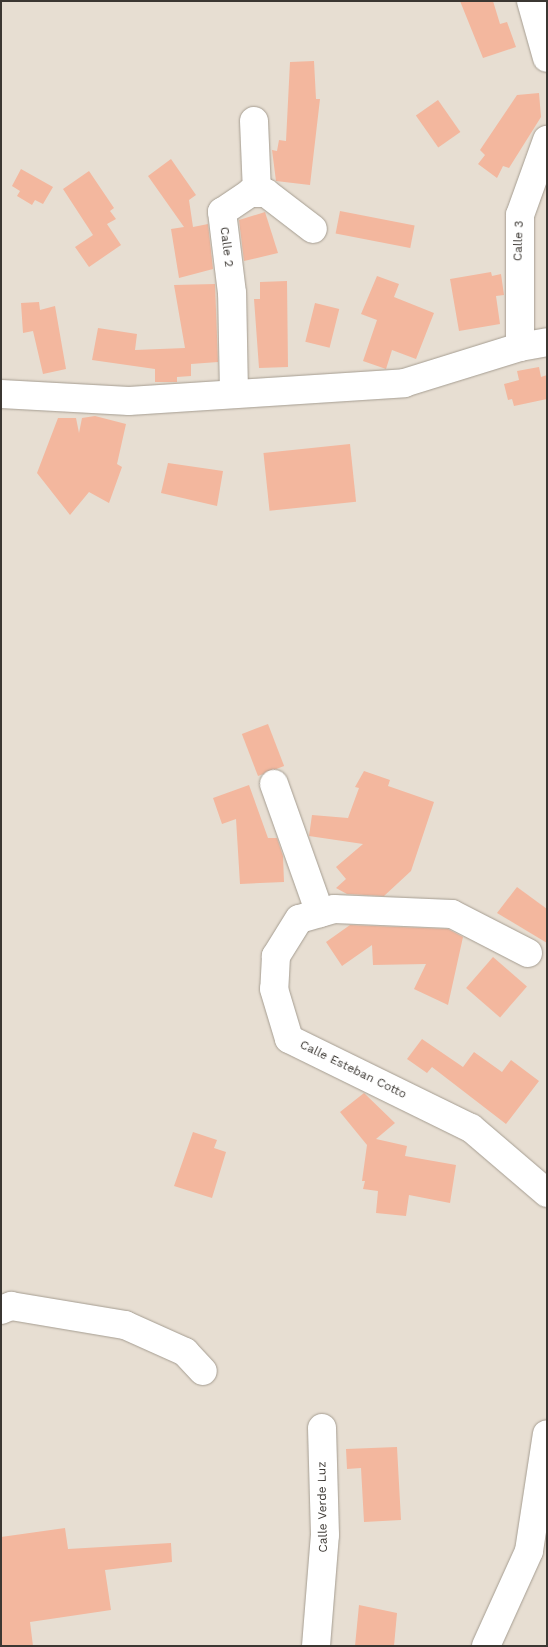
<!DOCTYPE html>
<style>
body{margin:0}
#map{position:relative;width:548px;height:1647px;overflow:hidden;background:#e7ded2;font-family:"Work Sans",sans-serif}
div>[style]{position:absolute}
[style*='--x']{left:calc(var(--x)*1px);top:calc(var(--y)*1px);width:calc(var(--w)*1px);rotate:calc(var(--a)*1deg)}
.building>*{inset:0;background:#f3b79e;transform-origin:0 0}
.roads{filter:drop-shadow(0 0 1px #a59d91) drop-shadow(0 0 1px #a59d91)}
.minor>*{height:28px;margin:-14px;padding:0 14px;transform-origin:14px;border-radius:14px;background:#fff}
span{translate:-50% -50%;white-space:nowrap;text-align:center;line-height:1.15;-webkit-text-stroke:5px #fff;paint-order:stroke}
.street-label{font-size:12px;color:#3b3732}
.frame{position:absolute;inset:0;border:2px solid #3b3732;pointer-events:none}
</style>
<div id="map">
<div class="building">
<i style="clip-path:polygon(460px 1px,493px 1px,500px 24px,507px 22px,516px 47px,483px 58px)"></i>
<i style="clip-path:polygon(314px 61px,316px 99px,320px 99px,310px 185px,276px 181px,272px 150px,277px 151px,279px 140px,286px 141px,290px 62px)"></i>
<i style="clip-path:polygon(539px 93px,541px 117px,509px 168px,503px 166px,497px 178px,478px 164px,485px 155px,480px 150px,517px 95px)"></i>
<i style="left:438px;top:100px;width:39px;height:27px;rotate:55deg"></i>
<i style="clip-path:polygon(171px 159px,196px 195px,189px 200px,193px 227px,208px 224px,213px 269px,179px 278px,171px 229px,184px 227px,148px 176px)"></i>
<i style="clip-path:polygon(21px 169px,53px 187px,43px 204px,35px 200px,32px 205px,17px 196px,20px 191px,12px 186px)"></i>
<i style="clip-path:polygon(89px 171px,114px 208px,110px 211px,116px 219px,107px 224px,121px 245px,89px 267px,75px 247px,93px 235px,63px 189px)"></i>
<i style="left:340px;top:211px;width:76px;height:23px;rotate:11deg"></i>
<i style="clip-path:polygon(265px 212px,278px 253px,244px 261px,239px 220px)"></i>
<i style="clip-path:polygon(491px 272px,492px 276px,501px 274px,504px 295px,496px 296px,500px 324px,459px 331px,450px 279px)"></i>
<i style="clip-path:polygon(377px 276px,399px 284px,394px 297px,434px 313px,416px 359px,392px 350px,386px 369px,363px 361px,377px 320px,361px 314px)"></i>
<i style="clip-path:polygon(287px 281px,288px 367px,259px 368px,254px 299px,260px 299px,260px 282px)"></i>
<i style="clip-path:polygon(215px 284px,218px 362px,191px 364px,191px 376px,177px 377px,177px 382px,155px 382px,155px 369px,92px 360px,98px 328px,137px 334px,135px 350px,185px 348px,174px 285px)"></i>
<i style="clip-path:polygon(39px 302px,40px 310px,55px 306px,66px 369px,43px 374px,33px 331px,23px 333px,21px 303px)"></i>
<i style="left:315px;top:303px;width:25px;height:40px;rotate:14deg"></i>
<i style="clip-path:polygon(539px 367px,541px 377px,547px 375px,547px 399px,514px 406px,512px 399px,508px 400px,504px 384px,519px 380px,517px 371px)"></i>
<i style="clip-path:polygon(95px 416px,126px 424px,117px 464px,122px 467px,109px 503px,89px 492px,70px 515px,37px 473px,58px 418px,76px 418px,79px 433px,82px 418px)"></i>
<i style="left:350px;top:444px;width:58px;height:87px;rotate:84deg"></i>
<i style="clip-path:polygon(168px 463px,223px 471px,217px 506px,161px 493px)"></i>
<i style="left:268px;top:724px;width:45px;height:28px;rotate:69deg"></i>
<i style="clip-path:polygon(364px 771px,390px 780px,388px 786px,434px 802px,411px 871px,384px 896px,347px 894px,336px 888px,346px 879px,336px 867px,363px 844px,309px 836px,312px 815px,348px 818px,359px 788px,355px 787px)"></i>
<i style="clip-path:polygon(249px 785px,268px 838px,277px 838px,283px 856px,284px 882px,240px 884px,236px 819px,222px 824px,213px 798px)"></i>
<i style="clip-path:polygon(517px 887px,547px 909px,547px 943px,497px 913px)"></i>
<i style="clip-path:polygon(350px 925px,448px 929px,463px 937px,448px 1005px,414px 989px,426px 964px,373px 965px,372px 945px,342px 966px,326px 942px)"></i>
<i style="left:493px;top:957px;width:45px;height:41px;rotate:41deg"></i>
<i style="clip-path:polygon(422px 1039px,463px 1067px,474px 1052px,502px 1072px,511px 1060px,539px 1081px,506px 1124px,432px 1067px,427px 1073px,407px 1059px)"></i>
<i style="clip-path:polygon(364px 1093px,395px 1123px,376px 1139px,407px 1146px,405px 1156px,456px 1165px,450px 1203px,409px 1195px,406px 1216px,376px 1213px,378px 1191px,363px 1189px,365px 1181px,362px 1181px,367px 1145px,340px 1112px)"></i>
<i style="clip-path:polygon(193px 1132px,217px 1140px,214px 1148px,226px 1152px,212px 1198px,174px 1186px)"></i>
<i style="clip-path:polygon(397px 1447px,401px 1520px,364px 1522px,361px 1468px,347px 1469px,346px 1449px)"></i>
<i style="clip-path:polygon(65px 1528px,68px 1549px,171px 1543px,172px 1562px,105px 1570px,111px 1610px,30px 1622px,33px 1646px,1px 1646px,1px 1537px)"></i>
<i style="clip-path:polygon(359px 1605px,397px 1613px,394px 1646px,355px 1646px)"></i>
</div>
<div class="roads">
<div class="minor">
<i style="--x:531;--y:1;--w:59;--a:74.3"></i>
<i style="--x:254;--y:121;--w:72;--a:87.6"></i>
<i style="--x:520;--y:347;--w:132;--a:-90"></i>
<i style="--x:520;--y:215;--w:80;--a:-70.2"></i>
<i style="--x:234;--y:393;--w:100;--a:-91.1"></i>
<i style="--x:232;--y:293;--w:82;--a:-97"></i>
<i style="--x:222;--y:212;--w:34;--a:-34"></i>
<i style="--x:250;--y:193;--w:16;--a:0"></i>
<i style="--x:266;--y:193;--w:59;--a:37.5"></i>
<i style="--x:1;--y:394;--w:128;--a:3.1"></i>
<i style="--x:129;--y:401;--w:276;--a:-3.7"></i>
<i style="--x:404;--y:383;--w:121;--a:-17.2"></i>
<i style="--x:520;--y:347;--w:27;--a:-10"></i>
<i style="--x:274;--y:784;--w:137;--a:70.4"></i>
<i style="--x:528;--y:953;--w:85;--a:-152.8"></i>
<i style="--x:452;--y:914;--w:118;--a:-177.6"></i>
<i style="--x:334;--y:909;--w:36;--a:164"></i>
<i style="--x:299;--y:919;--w:44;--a:121.9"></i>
<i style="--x:276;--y:956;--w:33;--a:93"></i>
<i style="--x:274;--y:989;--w:52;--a:73.3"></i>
<i style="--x:289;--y:1039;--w:203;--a:26.1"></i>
<i style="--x:471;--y:1128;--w:100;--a:40.5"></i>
<i style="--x:1;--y:1310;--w:11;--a:-22"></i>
<i style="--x:11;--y:1306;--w:116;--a:9.5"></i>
<i style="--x:125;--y:1325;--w:66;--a:24.2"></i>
<i style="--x:185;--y:1352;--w:26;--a:47"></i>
<i style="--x:316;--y:1646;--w:111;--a:-85.4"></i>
<i style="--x:325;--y:1535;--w:107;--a:-91.6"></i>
<i style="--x:486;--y:1646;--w:104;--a:-65.6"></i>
<i style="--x:529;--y:1551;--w:118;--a:-81.3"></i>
</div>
</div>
<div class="street-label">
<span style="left:519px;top:241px;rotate:-88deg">Calle 3</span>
<span style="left:226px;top:247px;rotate:83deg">Calle 2</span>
<span style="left:353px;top:1070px;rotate:26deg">Calle Esteban Cotto</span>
<span style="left:323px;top:1507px;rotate:-91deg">Calle Verde Luz</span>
</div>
<div class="frame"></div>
</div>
